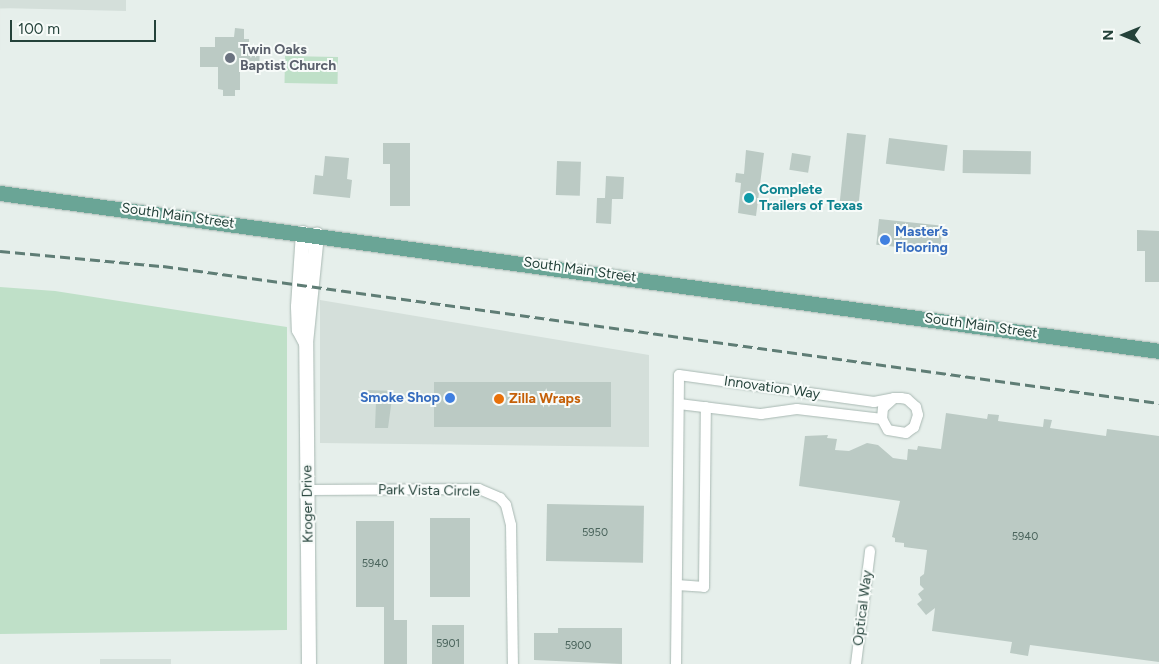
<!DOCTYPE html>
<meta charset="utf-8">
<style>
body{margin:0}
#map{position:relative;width:1159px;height:664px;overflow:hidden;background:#e6efeb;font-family:Figtree,sans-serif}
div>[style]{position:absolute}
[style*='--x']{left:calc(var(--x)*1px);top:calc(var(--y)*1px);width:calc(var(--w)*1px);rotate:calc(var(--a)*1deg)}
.built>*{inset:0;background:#d4dfda;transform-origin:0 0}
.green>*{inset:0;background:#bfe0c8;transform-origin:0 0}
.building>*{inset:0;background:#bbcac4;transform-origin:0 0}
.roads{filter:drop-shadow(0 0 1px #a8b8b2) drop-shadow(0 0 1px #a8b8b2)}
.minor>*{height:10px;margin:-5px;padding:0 5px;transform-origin:5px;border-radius:5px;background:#fff}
.secondary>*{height:14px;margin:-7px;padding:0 7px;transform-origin:7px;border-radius:7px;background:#fff}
.primary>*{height:15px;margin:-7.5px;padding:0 7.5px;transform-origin:7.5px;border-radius:7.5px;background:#6aa596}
.rail>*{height:3px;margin-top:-1.5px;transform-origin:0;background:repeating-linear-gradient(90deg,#5f7d75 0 10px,transparent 0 15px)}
.dots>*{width:14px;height:14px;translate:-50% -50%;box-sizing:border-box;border:2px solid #f7fbf9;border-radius:50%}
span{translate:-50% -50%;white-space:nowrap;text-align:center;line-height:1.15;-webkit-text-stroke:4px #f7fbf9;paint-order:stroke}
.number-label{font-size:11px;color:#4a645c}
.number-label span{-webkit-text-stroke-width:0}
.worship-label{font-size:14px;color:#5b616d;font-weight:700}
.left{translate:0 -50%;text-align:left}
.culture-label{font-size:14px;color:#0d838f;font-weight:700}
.street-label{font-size:14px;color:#24423a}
.shop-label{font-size:14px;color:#366cbe;font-weight:700}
.right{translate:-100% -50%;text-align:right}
.food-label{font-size:14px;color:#c56008;font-weight:700}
.north{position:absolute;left:1099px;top:10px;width:50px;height:50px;-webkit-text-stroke:4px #f7fbf9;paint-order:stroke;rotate:270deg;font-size:14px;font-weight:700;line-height:20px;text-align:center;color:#24423a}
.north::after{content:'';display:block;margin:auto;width:18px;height:22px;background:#24423a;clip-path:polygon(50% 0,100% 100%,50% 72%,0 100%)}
.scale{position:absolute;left:10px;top:20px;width:146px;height:22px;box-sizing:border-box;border:2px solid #24423a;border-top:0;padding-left:6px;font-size:15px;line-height:18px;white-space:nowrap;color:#24423a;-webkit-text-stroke:4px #f7fbf9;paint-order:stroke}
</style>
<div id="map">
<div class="built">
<i style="clip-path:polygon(0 0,126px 0,126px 11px,0 8px,1px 167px)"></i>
<i style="clip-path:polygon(320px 300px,649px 355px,649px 447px,320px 443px)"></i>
<i style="left:100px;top:659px;width:71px;height:5px"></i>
</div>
<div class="green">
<i style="left:285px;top:56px;width:53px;height:27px;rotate:1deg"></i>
<i style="clip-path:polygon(0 287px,55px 291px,287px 327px,287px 630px,0 634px)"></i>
</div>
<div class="building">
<i style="clip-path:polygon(235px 28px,244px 29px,244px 39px,249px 39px,249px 48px,260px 48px,259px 68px,240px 68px,240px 90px,235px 90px,235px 96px,223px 96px,223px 90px,218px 89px,218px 67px,200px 67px,200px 47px,215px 47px,215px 37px,234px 37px)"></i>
<i style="left:847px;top:133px;width:19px;height:75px;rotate:6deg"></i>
<i style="left:889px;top:138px;width:59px;height:26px;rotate:7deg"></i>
<i style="clip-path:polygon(383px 143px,410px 143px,410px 206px,390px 206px,390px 164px,383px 164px)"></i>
<i style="clip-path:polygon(746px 150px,764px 153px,756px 216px,738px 213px,741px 183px,735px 182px,736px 173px,744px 174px)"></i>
<i style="left:963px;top:150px;width:68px;height:23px;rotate:1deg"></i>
<i style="left:792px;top:153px;width:19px;height:17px;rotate:9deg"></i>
<i style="clip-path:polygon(325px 156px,349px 158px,347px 179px,352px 180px,350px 198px,313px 194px,315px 175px,323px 176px)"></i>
<i style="left:557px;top:161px;width:24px;height:34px;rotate:2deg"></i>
<i style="clip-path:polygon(606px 176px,624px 177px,623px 199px,612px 199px,611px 224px,596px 223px,597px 198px,605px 198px)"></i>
<i style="left:879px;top:219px;width:64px;height:26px;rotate:6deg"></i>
<i style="clip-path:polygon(1137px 230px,1159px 231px,1159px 282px,1145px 282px,1145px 251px,1137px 251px)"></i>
<i style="left:611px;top:382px;width:45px;height:177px;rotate:90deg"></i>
<i style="clip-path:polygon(368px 390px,393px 391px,388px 428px,375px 428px,376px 401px,367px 400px)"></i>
<i style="clip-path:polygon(946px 413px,987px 419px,988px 414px,999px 415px,998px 421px,1043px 427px,1044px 419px,1052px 420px,1050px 428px,1106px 436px,1107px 429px,1159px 436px,1159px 662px,1030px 645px,1028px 656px,1010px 653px,1012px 642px,932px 631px,935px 608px,926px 615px,917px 604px,922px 600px,918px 594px,924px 589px,920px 585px,920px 577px,924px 574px,927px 550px,904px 547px,904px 543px,895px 542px,895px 538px,892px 537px,900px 501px,799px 486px,805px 436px,828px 435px,827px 438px,837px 439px,835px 450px,849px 451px,867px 443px,878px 445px,893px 458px,907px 460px,908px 449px,917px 450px,918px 446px,941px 449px)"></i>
<i style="left:547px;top:504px;width:97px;height:57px;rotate:1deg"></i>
<i style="left:430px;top:518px;width:40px;height:79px"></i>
<i style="clip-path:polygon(356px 521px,394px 521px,394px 620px,407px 620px,407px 664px,384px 664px,384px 607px,356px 607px)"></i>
<i style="left:432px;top:625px;width:32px;height:39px"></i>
<i style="clip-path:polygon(558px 628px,622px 628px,622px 664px,534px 660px,534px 633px,558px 633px)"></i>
</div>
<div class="roads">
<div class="minor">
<i style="--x:679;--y:404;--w:83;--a:7"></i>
<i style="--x:761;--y:414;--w:36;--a:-8"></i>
<i style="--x:797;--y:409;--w:86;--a:6.7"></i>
<i style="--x:308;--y:490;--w:171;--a:-0.3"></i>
<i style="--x:479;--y:489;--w:23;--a:23"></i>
<i style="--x:500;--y:498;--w:9;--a:49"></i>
<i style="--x:506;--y:505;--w:21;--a:76"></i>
<i style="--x:511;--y:525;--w:139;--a:89.2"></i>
<i style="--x:677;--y:585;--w:27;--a:4"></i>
<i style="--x:704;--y:587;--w:180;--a:-89.4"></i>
<i style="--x:676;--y:664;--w:289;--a:-89.4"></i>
<i style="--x:679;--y:375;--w:197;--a:7.9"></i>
<i style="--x:874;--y:402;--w:20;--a:-11"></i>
<i style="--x:894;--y:398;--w:7;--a:0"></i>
<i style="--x:901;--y:398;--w:6;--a:9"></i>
<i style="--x:907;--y:399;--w:12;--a:42"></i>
<i style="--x:916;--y:407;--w:8;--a:76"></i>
<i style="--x:918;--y:415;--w:13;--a:108"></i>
<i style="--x:914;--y:427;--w:10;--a:143"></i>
<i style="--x:906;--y:433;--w:18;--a:-171"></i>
<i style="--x:888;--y:430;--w:13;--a:-119"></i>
<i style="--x:882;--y:419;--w:11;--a:-85"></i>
<i style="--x:883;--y:408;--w:15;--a:-42"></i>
<i style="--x:856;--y:664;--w:114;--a:-82.9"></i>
</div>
<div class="secondary">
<i style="--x:303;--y:233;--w:74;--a:93.9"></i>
<i style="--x:298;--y:307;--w:23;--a:88"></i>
<i style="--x:299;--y:330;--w:15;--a:62"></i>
<i style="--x:309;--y:664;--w:321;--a:-90.5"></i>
<i style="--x:306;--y:343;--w:109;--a:-84.2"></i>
</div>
<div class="primary">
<i style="--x:0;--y:193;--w:1170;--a:7.76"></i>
</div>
</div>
<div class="rail">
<i style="--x:0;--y:251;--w:164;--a:5.3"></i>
<i style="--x:163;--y:266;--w:1005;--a:7.83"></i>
</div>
<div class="dots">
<i style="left:230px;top:58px;background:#6b7280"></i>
<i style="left:749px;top:198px;background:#0f9aa8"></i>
<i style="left:885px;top:240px;background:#3f7fe0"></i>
<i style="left:450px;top:398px;background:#3f7fe0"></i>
<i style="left:499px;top:399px;background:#e8710a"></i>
</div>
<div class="number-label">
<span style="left:595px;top:533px">5950</span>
<span style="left:1025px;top:537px">5940</span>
<span style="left:375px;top:564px">5940</span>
<span style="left:448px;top:644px">5901</span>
<span style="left:578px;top:646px">5900</span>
</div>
<div class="worship-label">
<span class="left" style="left:240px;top:58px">Twin Oaks<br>Baptist Church</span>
</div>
<div class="culture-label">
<span class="left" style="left:759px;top:198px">Complete<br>Trailers of Texas</span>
</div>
<div class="street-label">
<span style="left:178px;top:216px;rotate:8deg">South Main Street</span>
<span style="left:580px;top:270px;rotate:8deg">South Main Street</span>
<span style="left:981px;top:326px;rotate:8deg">South Main Street</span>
<span style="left:772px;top:388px;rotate:8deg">Innovation Way</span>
<span style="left:429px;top:491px;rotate:1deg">Park Vista Circle</span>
<span style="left:308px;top:504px;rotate:-91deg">Kroger Drive</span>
<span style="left:863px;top:608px;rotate:-83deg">Optical Way</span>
</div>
<div class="shop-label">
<span class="left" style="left:895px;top:240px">Master’s<br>Flooring</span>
<span class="right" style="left:440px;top:398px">Smoke Shop</span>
</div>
<div class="food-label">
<span class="left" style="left:509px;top:399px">Zilla Wraps</span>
</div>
<div class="north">N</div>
<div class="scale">100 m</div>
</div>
